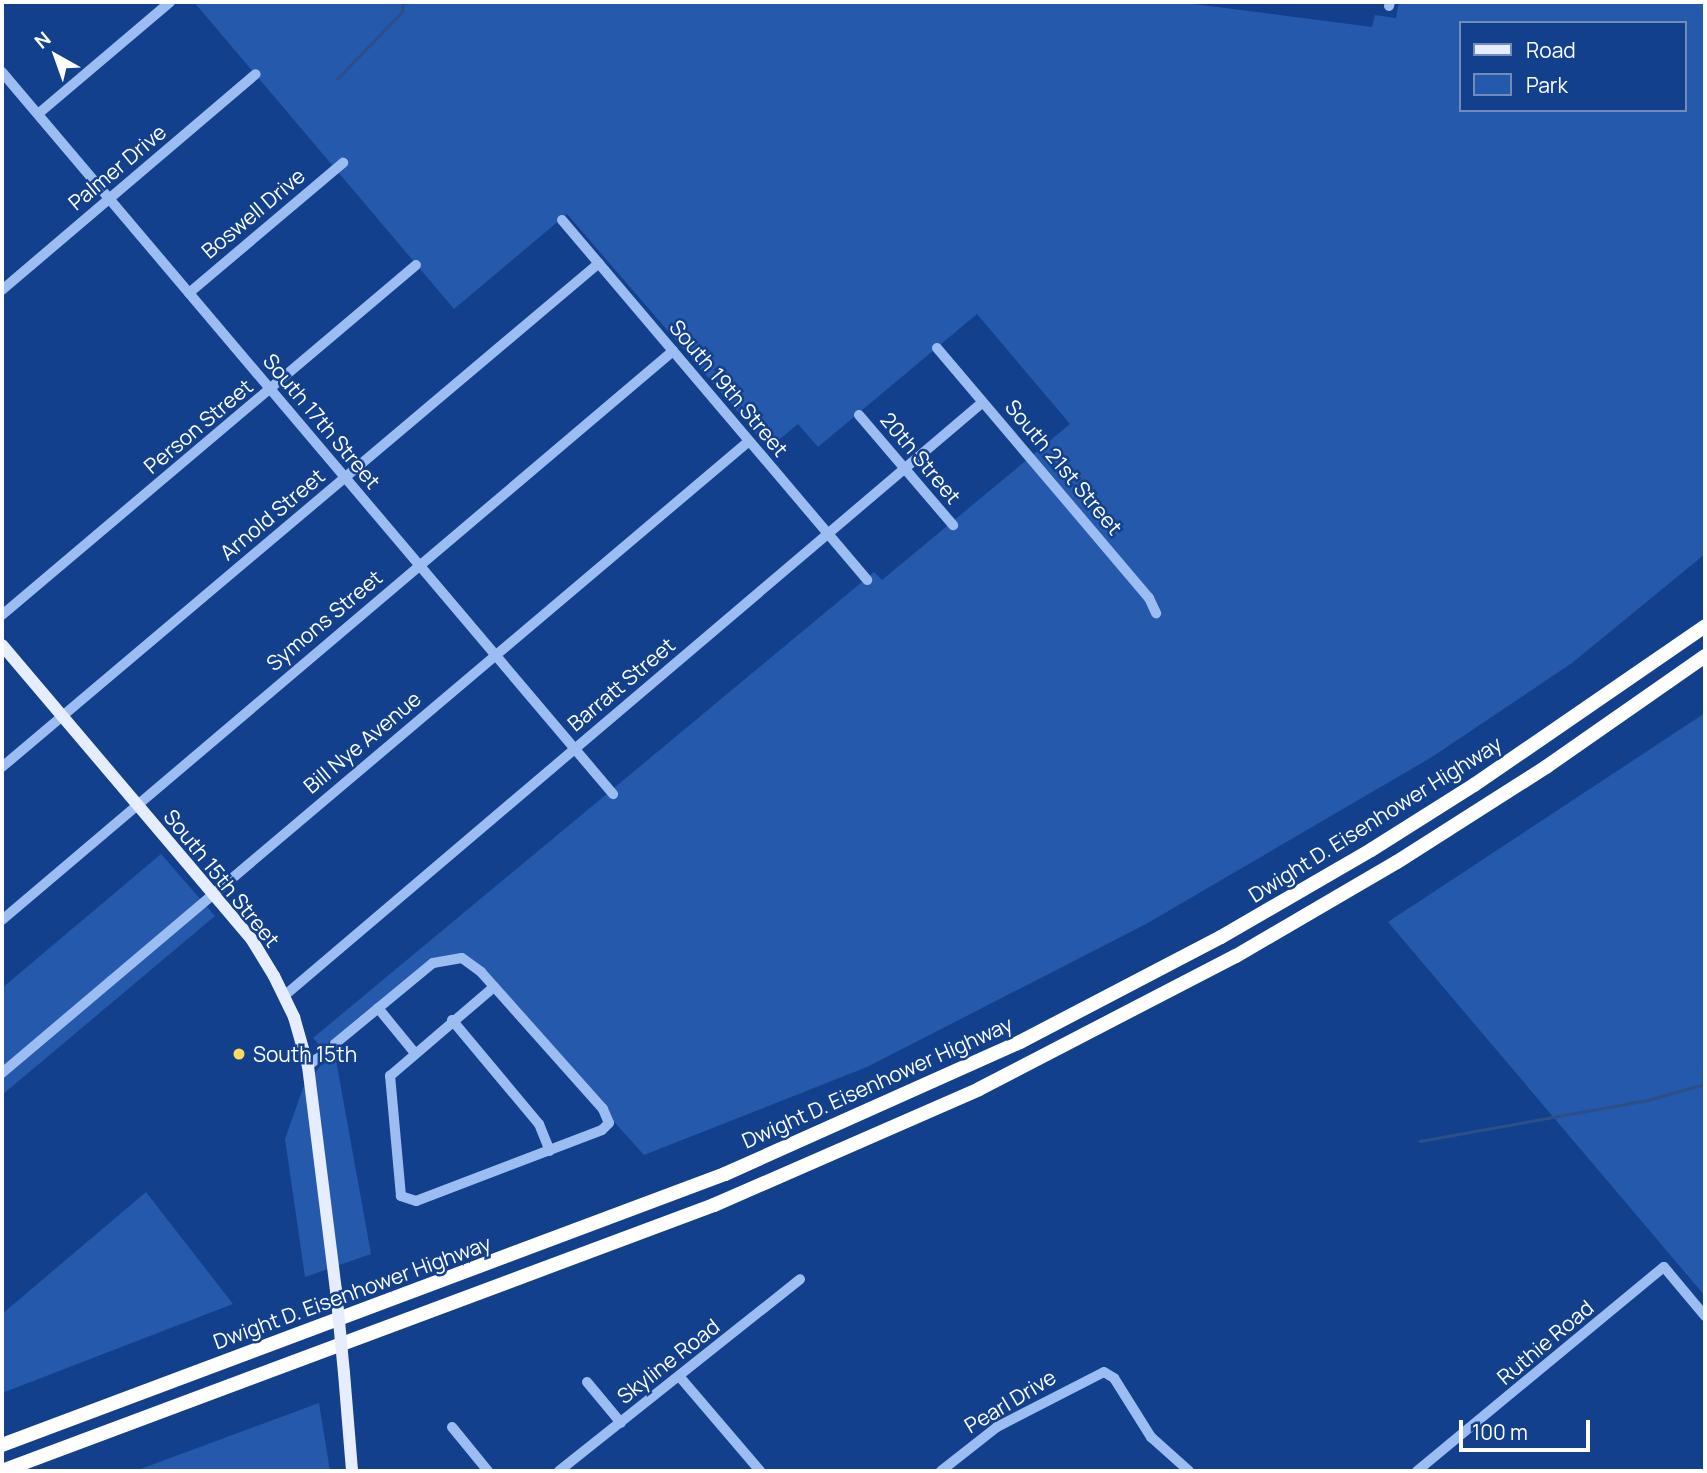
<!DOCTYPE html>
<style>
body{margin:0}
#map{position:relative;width:1707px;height:1473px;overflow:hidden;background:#12408d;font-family:Manrope,sans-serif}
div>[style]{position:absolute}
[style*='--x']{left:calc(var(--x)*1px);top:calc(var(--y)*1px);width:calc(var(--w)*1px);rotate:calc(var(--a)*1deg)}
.green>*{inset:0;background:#2459ac}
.stream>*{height:2.5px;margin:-1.25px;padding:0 1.25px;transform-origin:1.25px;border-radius:1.25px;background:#2d4f88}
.minor>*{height:10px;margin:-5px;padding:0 5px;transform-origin:5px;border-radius:5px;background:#9bbdf1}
.major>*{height:12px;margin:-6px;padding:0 6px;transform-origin:6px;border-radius:6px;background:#e5edff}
.highway>*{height:14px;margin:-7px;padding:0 7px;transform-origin:7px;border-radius:7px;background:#fff}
.major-bridge>*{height:12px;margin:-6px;padding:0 6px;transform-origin:6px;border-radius:6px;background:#e5edff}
.dots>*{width:19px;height:19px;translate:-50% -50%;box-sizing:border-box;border:4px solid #12408d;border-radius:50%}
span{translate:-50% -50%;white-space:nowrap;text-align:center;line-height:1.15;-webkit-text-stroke:5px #12408d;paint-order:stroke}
.street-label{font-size:21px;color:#fff}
.poi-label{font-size:21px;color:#fff}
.left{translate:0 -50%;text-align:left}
.frame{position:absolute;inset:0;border:4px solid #fff;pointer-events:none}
.legend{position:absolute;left:1459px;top:21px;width:228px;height:91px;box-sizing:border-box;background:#12408d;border:2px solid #718cbb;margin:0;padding:9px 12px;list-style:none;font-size:21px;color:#fff}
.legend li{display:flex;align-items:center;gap:14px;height:35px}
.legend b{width:35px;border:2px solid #718cbb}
.north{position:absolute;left:21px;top:21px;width:70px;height:70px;-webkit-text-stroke:5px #12408d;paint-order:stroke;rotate:320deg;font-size:19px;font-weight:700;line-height:28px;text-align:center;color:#fff}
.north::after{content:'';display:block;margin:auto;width:24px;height:32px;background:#fff;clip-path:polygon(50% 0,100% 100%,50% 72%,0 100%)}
.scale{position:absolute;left:1459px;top:1420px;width:131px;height:32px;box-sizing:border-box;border:4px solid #fff;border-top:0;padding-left:9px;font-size:21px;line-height:24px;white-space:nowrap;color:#fff;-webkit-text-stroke:5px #12408d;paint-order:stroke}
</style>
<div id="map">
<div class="green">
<i style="clip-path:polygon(evenodd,194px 2px,1178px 2px,1372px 27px,1375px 15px,1396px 18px,1399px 2px,1705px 2px,1705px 554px,1572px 663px,1432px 757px,1146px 924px,867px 1067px,644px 1155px,470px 962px,443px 959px,334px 1049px,371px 1254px,305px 1277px,285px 1139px,303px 1088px,329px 1055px,313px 1038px,874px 572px,882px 580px,1070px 424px,977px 314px,818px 447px,798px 424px,769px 448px,567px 214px,454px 309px,194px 2px,1460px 23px,1684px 23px,1684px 110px,1460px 110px,1460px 23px)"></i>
<i style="clip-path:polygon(1705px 713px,1705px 1296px,1388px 922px)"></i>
<i style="clip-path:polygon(161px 854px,215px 916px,2px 1095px,2px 988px)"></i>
<i style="clip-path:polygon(146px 1192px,233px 1304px,2px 1393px,2px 1314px)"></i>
<i style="clip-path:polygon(319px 1403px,330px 1471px,135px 1471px)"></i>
</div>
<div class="stream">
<i style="--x:337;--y:79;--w:93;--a:-45.9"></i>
<i style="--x:402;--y:12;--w:10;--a:-84"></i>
<i style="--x:1420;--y:1141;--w:231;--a:-10.2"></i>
<i style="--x:1647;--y:1100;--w:60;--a:-15.4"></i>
</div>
<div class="minor">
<i style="--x:1389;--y:6;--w:4;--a:-76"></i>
<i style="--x:2;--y:72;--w:946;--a:49.76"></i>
<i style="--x:38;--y:114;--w:173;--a:-40.3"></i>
<i style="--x:562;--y:220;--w:472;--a:49.7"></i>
<i style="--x:2;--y:290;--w:333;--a:-40.4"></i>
<i style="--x:189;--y:293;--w:202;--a:-40.2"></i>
<i style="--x:937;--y:348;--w:328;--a:49.7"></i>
<i style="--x:1149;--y:598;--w:17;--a:65"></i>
<i style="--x:859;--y:415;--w:145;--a:49.5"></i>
<i style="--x:2;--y:615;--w:542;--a:-40.21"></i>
<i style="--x:2;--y:767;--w:781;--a:-40.17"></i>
<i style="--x:2;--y:920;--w:880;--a:-40.3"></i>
<i style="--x:284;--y:996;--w:917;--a:-40.36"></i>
<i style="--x:378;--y:1008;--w:57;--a:50.7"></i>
<i style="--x:452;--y:1020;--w:136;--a:50.1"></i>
<i style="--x:539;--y:1124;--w:29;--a:68"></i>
<i style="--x:308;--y:1066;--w:162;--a:-39.5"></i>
<i style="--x:433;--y:963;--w:29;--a:-10"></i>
<i style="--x:462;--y:958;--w:24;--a:36"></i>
<i style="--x:481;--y:972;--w:183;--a:48.3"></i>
<i style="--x:603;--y:1109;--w:15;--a:67"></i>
<i style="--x:609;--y:1123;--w:10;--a:135"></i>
<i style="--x:602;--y:1130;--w:199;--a:159.1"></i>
<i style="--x:416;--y:1201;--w:16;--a:-162"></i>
<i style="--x:401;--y:1196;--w:121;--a:-95.2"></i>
<i style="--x:390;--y:1076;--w:137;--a:-40.6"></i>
<i style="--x:2;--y:1073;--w:978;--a:-40.23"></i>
<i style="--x:679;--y:1376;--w:125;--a:49.5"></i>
<i style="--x:587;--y:1382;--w:53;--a:50.3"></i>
<i style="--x:452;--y:1427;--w:57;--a:50.7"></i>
<i style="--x:559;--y:1471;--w:308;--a:-38.5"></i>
<i style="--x:941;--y:1471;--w:71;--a:-38.2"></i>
<i style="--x:997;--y:1427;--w:120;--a:-27.2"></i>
<i style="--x:1104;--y:1372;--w:12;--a:31"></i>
<i style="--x:1114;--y:1378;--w:70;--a:57.9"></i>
<i style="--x:1151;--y:1437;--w:51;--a:41.8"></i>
<i style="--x:1417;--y:1471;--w:320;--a:-39.6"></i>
<i style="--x:1664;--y:1267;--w:64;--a:50.1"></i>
</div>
<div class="major">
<i style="--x:2;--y:645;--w:387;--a:49.7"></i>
<i style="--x:252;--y:940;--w:42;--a:58.6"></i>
<i style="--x:274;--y:976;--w:46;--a:64"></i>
<i style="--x:294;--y:1017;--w:51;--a:74.1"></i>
<i style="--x:308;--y:1066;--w:226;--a:82.9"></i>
<i style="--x:344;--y:1373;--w:98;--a:85.3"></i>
</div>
<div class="highway">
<i style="--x:2;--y:1445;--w:772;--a:-20.55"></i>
<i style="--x:725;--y:1174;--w:323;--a:-24.1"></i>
<i style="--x:1020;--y:1042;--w:227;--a:-27.6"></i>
<i style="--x:1221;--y:937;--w:173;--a:-30.1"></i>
<i style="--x:1371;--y:850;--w:122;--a:-32.3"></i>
<i style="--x:1474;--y:785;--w:280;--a:-34.5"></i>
<i style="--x:2;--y:1471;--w:760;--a:-20.49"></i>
<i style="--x:714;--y:1205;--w:289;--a:-23.6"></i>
<i style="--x:979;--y:1089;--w:289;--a:-27.4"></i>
<i style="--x:1236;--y:956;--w:186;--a:-30.3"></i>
<i style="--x:1397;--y:862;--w:177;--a:-32.5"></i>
<i style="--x:1546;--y:767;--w:194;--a:-34.9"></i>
</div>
<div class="major-bridge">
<i style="--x:336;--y:1290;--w:83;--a:84.5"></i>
</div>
<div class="dots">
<i style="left:239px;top:1054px;background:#ffda5b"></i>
</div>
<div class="street-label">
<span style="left:117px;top:167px;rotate:-40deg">Palmer Drive</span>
<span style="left:253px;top:213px;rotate:-40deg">Boswell Drive</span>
<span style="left:729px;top:388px;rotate:50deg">South 19th Street</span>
<span style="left:322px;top:421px;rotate:50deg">South 17th Street</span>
<span style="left:198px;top:426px;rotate:-40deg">Person Street</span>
<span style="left:921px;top:458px;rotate:50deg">20th Street</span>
<span style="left:1064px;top:467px;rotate:50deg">South 21st Street</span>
<span style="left:272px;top:514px;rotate:-40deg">Arnold Street</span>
<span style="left:324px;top:620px;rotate:-40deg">Symons Street</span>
<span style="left:621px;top:684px;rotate:-40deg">Barratt Street</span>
<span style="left:362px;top:742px;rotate:-40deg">Bill Nye Avenue</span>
<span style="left:1375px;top:819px;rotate:-32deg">Dwight D. Eisenhower Highway</span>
<span style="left:222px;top:878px;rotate:51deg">South 15th Street</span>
<span style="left:877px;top:1082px;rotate:-24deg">Dwight D. Eisenhower Highway</span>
<span style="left:352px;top:1292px;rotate:-20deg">Dwight D. Eisenhower Highway</span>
<span style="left:1545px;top:1342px;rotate:-40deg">Ruthie Road</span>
<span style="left:668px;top:1361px;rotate:-38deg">Skyline Road</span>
<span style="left:1010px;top:1401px;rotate:-31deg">Pearl Drive</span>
</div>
<div class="poi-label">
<span class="left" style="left:253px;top:1054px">South 15th</span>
</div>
<div class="frame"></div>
<ul class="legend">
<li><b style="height:9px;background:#e5edff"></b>Road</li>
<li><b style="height:19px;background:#2459ac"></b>Park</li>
</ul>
<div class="north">N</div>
<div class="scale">100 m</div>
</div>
